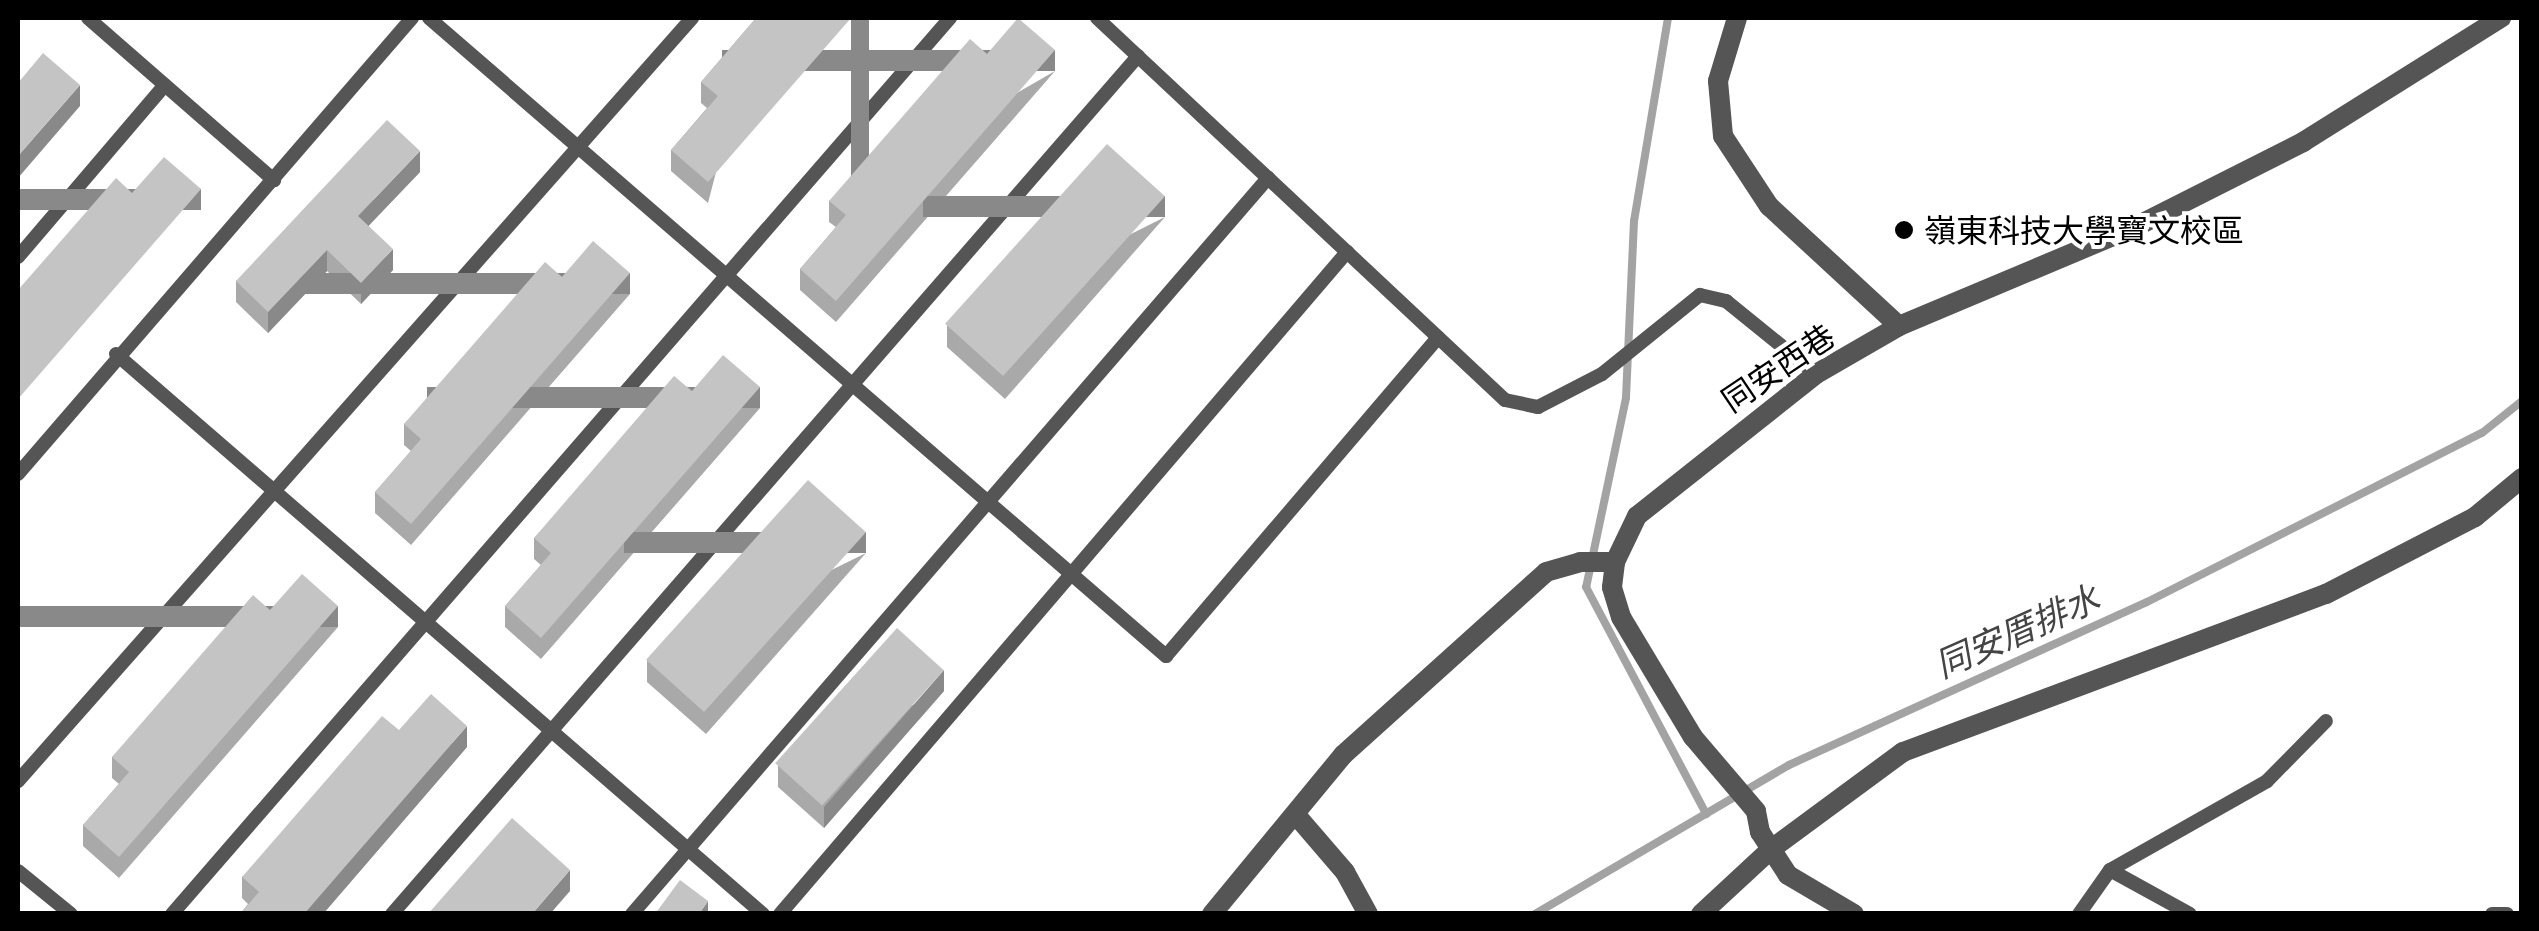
<!DOCTYPE html>
<meta charset="utf-8">
<style>
body{margin:0}
#map{position:relative;width:2539px;height:931px;overflow:hidden;background:#fff;font-family:Manrope,"Noto Sans TC",sans-serif}
div>[style]{position:absolute}
[style*='--x']{left:calc(var(--x)*1px);top:calc(var(--y)*1px);width:calc(var(--w)*1px);rotate:calc(var(--a)*1deg)}
.stream>*{height:8px;margin:-4px;padding:0 4px;transform-origin:4px;border-radius:4px;background:#a3a3a3}
.service>*{height:14px;margin:-7px;padding:0 7px;transform-origin:7px;border-radius:7px;background:#555}
.minor>*{height:20px;margin:-10px;padding:0 10px;transform-origin:10px;border-radius:10px;background:#555}
.wall>*{inset:0;background:#a9a9a9}
.shaded-wall>*{inset:0;background:#898989;transform-origin:0 0}
.building>*{inset:0;background:#c4c4c4;transform-origin:0 0}
.dots>*{width:28px;height:28px;translate:-50% -50%;box-sizing:border-box;border:5px solid #fff;border-radius:50%}
span{translate:-50% -50%;white-space:nowrap;text-align:center;line-height:1.15;-webkit-text-stroke:8px #fff;paint-order:stroke}
.poi-label{font-size:32px;color:#000}
.left{translate:0 -50%;text-align:left}
.street-label{font-size:32px;color:#000}
.water-label{font-size:35px;color:#444;font-style:italic}
.frame{position:absolute;inset:0;border:20px solid #000;pointer-events:none}
</style>
<div id="map">
<div class="stream">
<i style="--x:1668;--y:18;--w:206;--a:99.5"></i>
<i style="--x:1634;--y:221;--w:177;--a:92.6"></i>
<i style="--x:1626;--y:398;--w:193;--a:101.9"></i>
<i style="--x:1586;--y:587;--w:257;--a:62.1"></i>
<i style="--x:1535;--y:914;--w:294;--a:-30.4"></i>
<i style="--x:1789;--y:765;--w:393;--a:-24.5"></i>
<i style="--x:2147;--y:602;--w:375;--a:-26.8"></i>
<i style="--x:2482;--y:433;--w:51;--a:-38.7"></i>
</div>
<div class="service">
<i style="--x:88;--y:18;--w:247;--a:41.1"></i>
<i style="--x:429;--y:18;--w:975;--a:40.88"></i>
<i style="--x:1166;--y:656;--w:419;--a:-49.5"></i>
<i style="--x:1097;--y:18;--w:559;--a:43.11"></i>
<i style="--x:1505;--y:400;--w:34;--a:12"></i>
<i style="--x:1538;--y:407;--w:72;--a:-27.3"></i>
<i style="--x:1602;--y:374;--w:126;--a:-38.9"></i>
<i style="--x:1700;--y:295;--w:27;--a:13"></i>
<i style="--x:1726;--y:301;--w:116;--a:39"></i>
<i style="--x:18;--y:257;--w:226;--a:-49.5"></i>
<i style="--x:116;--y:354;--w:856;--a:40.88"></i>
<i style="--x:18;--y:474;--w:603;--a:-49.17"></i>
<i style="--x:18;--y:781;--w:1018;--a:-48.54"></i>
<i style="--x:2110;--y:870;--w:91;--a:28.8"></i>
<i style="--x:18;--y:871;--w:68;--a:39.1"></i>
<i style="--x:172;--y:914;--w:1187;--a:-49.03"></i>
<i style="--x:392;--y:914;--w:1137;--a:-48.99"></i>
<i style="--x:632;--y:914;--w:973;--a:-49.17"></i>
<i style="--x:780;--y:914;--w:872;--a:-49.42"></i>
<i style="--x:2079;--y:914;--w:54;--a:-54.8"></i>
<i style="--x:2110;--y:870;--w:180;--a:-29.5"></i>
<i style="--x:2267;--y:781;--w:84;--a:-45.5"></i>
<i style="--x:2492;--y:914;--w:15;--a:0"></i>
</div>
<div class="minor">
<i style="--x:1737;--y:18;--w:66;--a:106.8"></i>
<i style="--x:1718;--y:81;--w:55;--a:84.8"></i>
<i style="--x:1723;--y:136;--w:84;--a:56.7"></i>
<i style="--x:1769;--y:206;--w:177;--a:42.7"></i>
<i style="--x:1296;--y:815;--w:75;--a:49.3"></i>
<i style="--x:1345;--y:872;--w:48;--a:61.3"></i>
<i style="--x:1212;--y:914;--w:206;--a:-50.5"></i>
<i style="--x:1343;--y:755;--w:273;--a:-42"></i>
<i style="--x:1546;--y:572;--w:35;--a:-16"></i>
<i style="--x:1580;--y:562;--w:35;--a:0"></i>
<i style="--x:1701;--y:914;--w:94;--a:-42.8"></i>
<i style="--x:1770;--y:850;--w:165;--a:-36.4"></i>
<i style="--x:1903;--y:752;--w:452;--a:-20.5"></i>
<i style="--x:2326;--y:594;--w:168;--a:-27.3"></i>
<i style="--x:2475;--y:517;--w:61;--a:-39.7"></i>
<i style="--x:1854;--y:914;--w:77;--a:-149.4"></i>
<i style="--x:1788;--y:875;--w:51;--a:-123.1"></i>
<i style="--x:1760;--y:832;--w:21;--a:-101"></i>
<i style="--x:1756;--y:811;--w:97;--a:-130.4"></i>
<i style="--x:1693;--y:737;--w:140;--a:-121"></i>
<i style="--x:1621;--y:617;--w:31;--a:-107"></i>
<i style="--x:1612;--y:587;--w:25;--a:-83"></i>
<i style="--x:1615;--y:562;--w:51;--a:-64.4"></i>
<i style="--x:1637;--y:516;--w:228;--a:-38.4"></i>
<i style="--x:1816;--y:374;--w:96;--a:-30"></i>
<i style="--x:1899;--y:326;--w:260;--a:-22.8"></i>
<i style="--x:2139;--y:225;--w:184;--a:-26.8"></i>
<i style="--x:2303;--y:142;--w:234;--a:-32.1"></i>
</div>
<div class="wall">
<i style="clip-path:polygon(756px 18px,708px 203px,671px 171px,671px 150px,707px 108px,701px 103px,701px 82px)"></i>
<i style="clip-path:polygon(1055px 71px,836px 322px,800px 290px,800px 269px,836px 227px,829px 222px,829px 201px)"></i>
<i style="clip-path:polygon(420px 172px,368px 226px,393px 270px,361px 304px,327px 271px,268px 333px,236px 302px,236px 281px)"></i>
<i style="clip-path:polygon(1165px 217px,1005px 399px,947px 347px,947px 326px)"></i>
<i style="clip-path:polygon(562px 277px,630px 294px,411px 545px,375px 513px,375px 492px,411px 451px,404px 445px,404px 424px)"></i>
<i style="clip-path:polygon(692px 391px,760px 408px,541px 659px,505px 627px,505px 606px,541px 565px,534px 559px,534px 538px)"></i>
<i style="clip-path:polygon(866px 553px,706px 734px,647px 682px,647px 661px)"></i>
<i style="clip-path:polygon(270px 610px,338px 627px,119px 878px,83px 846px,83px 825px,119px 784px,112px 778px,112px 757px)"></i>
<i style="clip-path:polygon(944px 691px,824px 828px,778px 787px,778px 766px)"></i>
<i style="clip-path:polygon(399px 730px,467px 747px,323px 914px,240px 914px,248px 904px,242px 898px,242px 877px)"></i>
</div>
<div class="shaded-wall">
<i style="left:851px;top:18px;width:18px;height:218px"></i>
<i style="left:1055px;top:50px;width:21px;height:333px;rotate:90deg"></i>
<i style="clip-path:polygon(80px 85px,80px 106px,18px 178px,18px 156px)"></i>
<i style="clip-path:polygon(420px 151px,420px 172px,358px 237px,358px 216px)"></i>
<i style="left:201px;top:189px;width:21px;height:279px;rotate:90deg"></i>
<i style="left:1165px;top:196px;width:21px;height:242px;rotate:90deg"></i>
<i style="clip-path:polygon(393px 249px,393px 270px,361px 304px,361px 283px)"></i>
<i style="clip-path:polygon(327px 250px,327px 271px,268px 333px,268px 312px)"></i>
<i style="left:630px;top:273px;width:21px;height:333px;rotate:90deg"></i>
<i style="left:760px;top:387px;width:21px;height:333px;rotate:90deg"></i>
<i style="left:866px;top:532px;width:21px;height:242px;rotate:90deg"></i>
<i style="left:338px;top:606px;width:21px;height:333px;rotate:90deg"></i>
<i style="clip-path:polygon(944px 670px,944px 691px,824px 828px,824px 807px)"></i>
<i style="clip-path:polygon(467px 726px,467px 747px,323px 914px,304px 914px)"></i>
<i style="clip-path:polygon(570px 870px,570px 891px,550px 914px,532px 914px)"></i>
<i style="clip-path:polygon(708px 901px,708px 914px,699px 914px)"></i>
</div>
<div class="building">
<i style="clip-path:polygon(756px 18px,851px 18px,708px 182px,671px 150px,718px 96px,701px 82px)"></i>
<i style="clip-path:polygon(1018px 18px,1055px 50px,836px 301px,800px 269px,846px 215px,829px 201px,970px 39px,987px 54px)"></i>
<i style="clip-path:polygon(43px 53px,80px 85px,18px 156px,18px 83px)"></i>
<i style="clip-path:polygon(387px 120px,420px 151px,358px 216px,393px 249px,361px 283px,327px 250px,268px 312px,236px 281px)"></i>
<i style="left:1107px;top:144px;width:78px;height:242px;rotate:42deg"></i>
<i style="clip-path:polygon(164px 157px,201px 189px,18px 399px,18px 290px,116px 178px,132px 193px)"></i>
<i style="clip-path:polygon(593px 241px,630px 273px,411px 524px,375px 492px,421px 439px,404px 424px,545px 262px,562px 277px)"></i>
<i style="clip-path:polygon(723px 355px,760px 387px,541px 638px,505px 606px,551px 553px,534px 538px,674px 376px,692px 391px)"></i>
<i style="left:808px;top:480px;width:78px;height:242px;rotate:42deg"></i>
<i style="clip-path:polygon(302px 574px,338px 606px,119px 857px,83px 825px,129px 772px,112px 757px,253px 595px,270px 610px)"></i>
<i style="left:897px;top:628px;width:63px;height:182px;rotate:42deg"></i>
<i style="clip-path:polygon(431px 694px,467px 726px,304px 914px,240px 914px,259px 892px,242px 877px,382px 716px,399px 730px)"></i>
<i style="clip-path:polygon(512px 818px,570px 870px,532px 914px,428px 914px)"></i>
<i style="clip-path:polygon(680px 880px,708px 901px,699px 914px,655px 914px)"></i>
</div>
<div class="dots">
<i style="left:1904px;top:230px;background:#000"></i>
</div>
<div class="poi-label">
<span class="left" style="left:1924px;top:230px">嶺東科技大學寶文校區</span>
</div>
<div class="street-label">
<span style="left:1778px;top:368px;rotate:-34deg">同安西巷</span>
</div>
<div class="water-label">
<span style="left:2017px;top:631px;rotate:-24deg">同安厝排水</span>
</div>
<div class="frame"></div>
</div>
